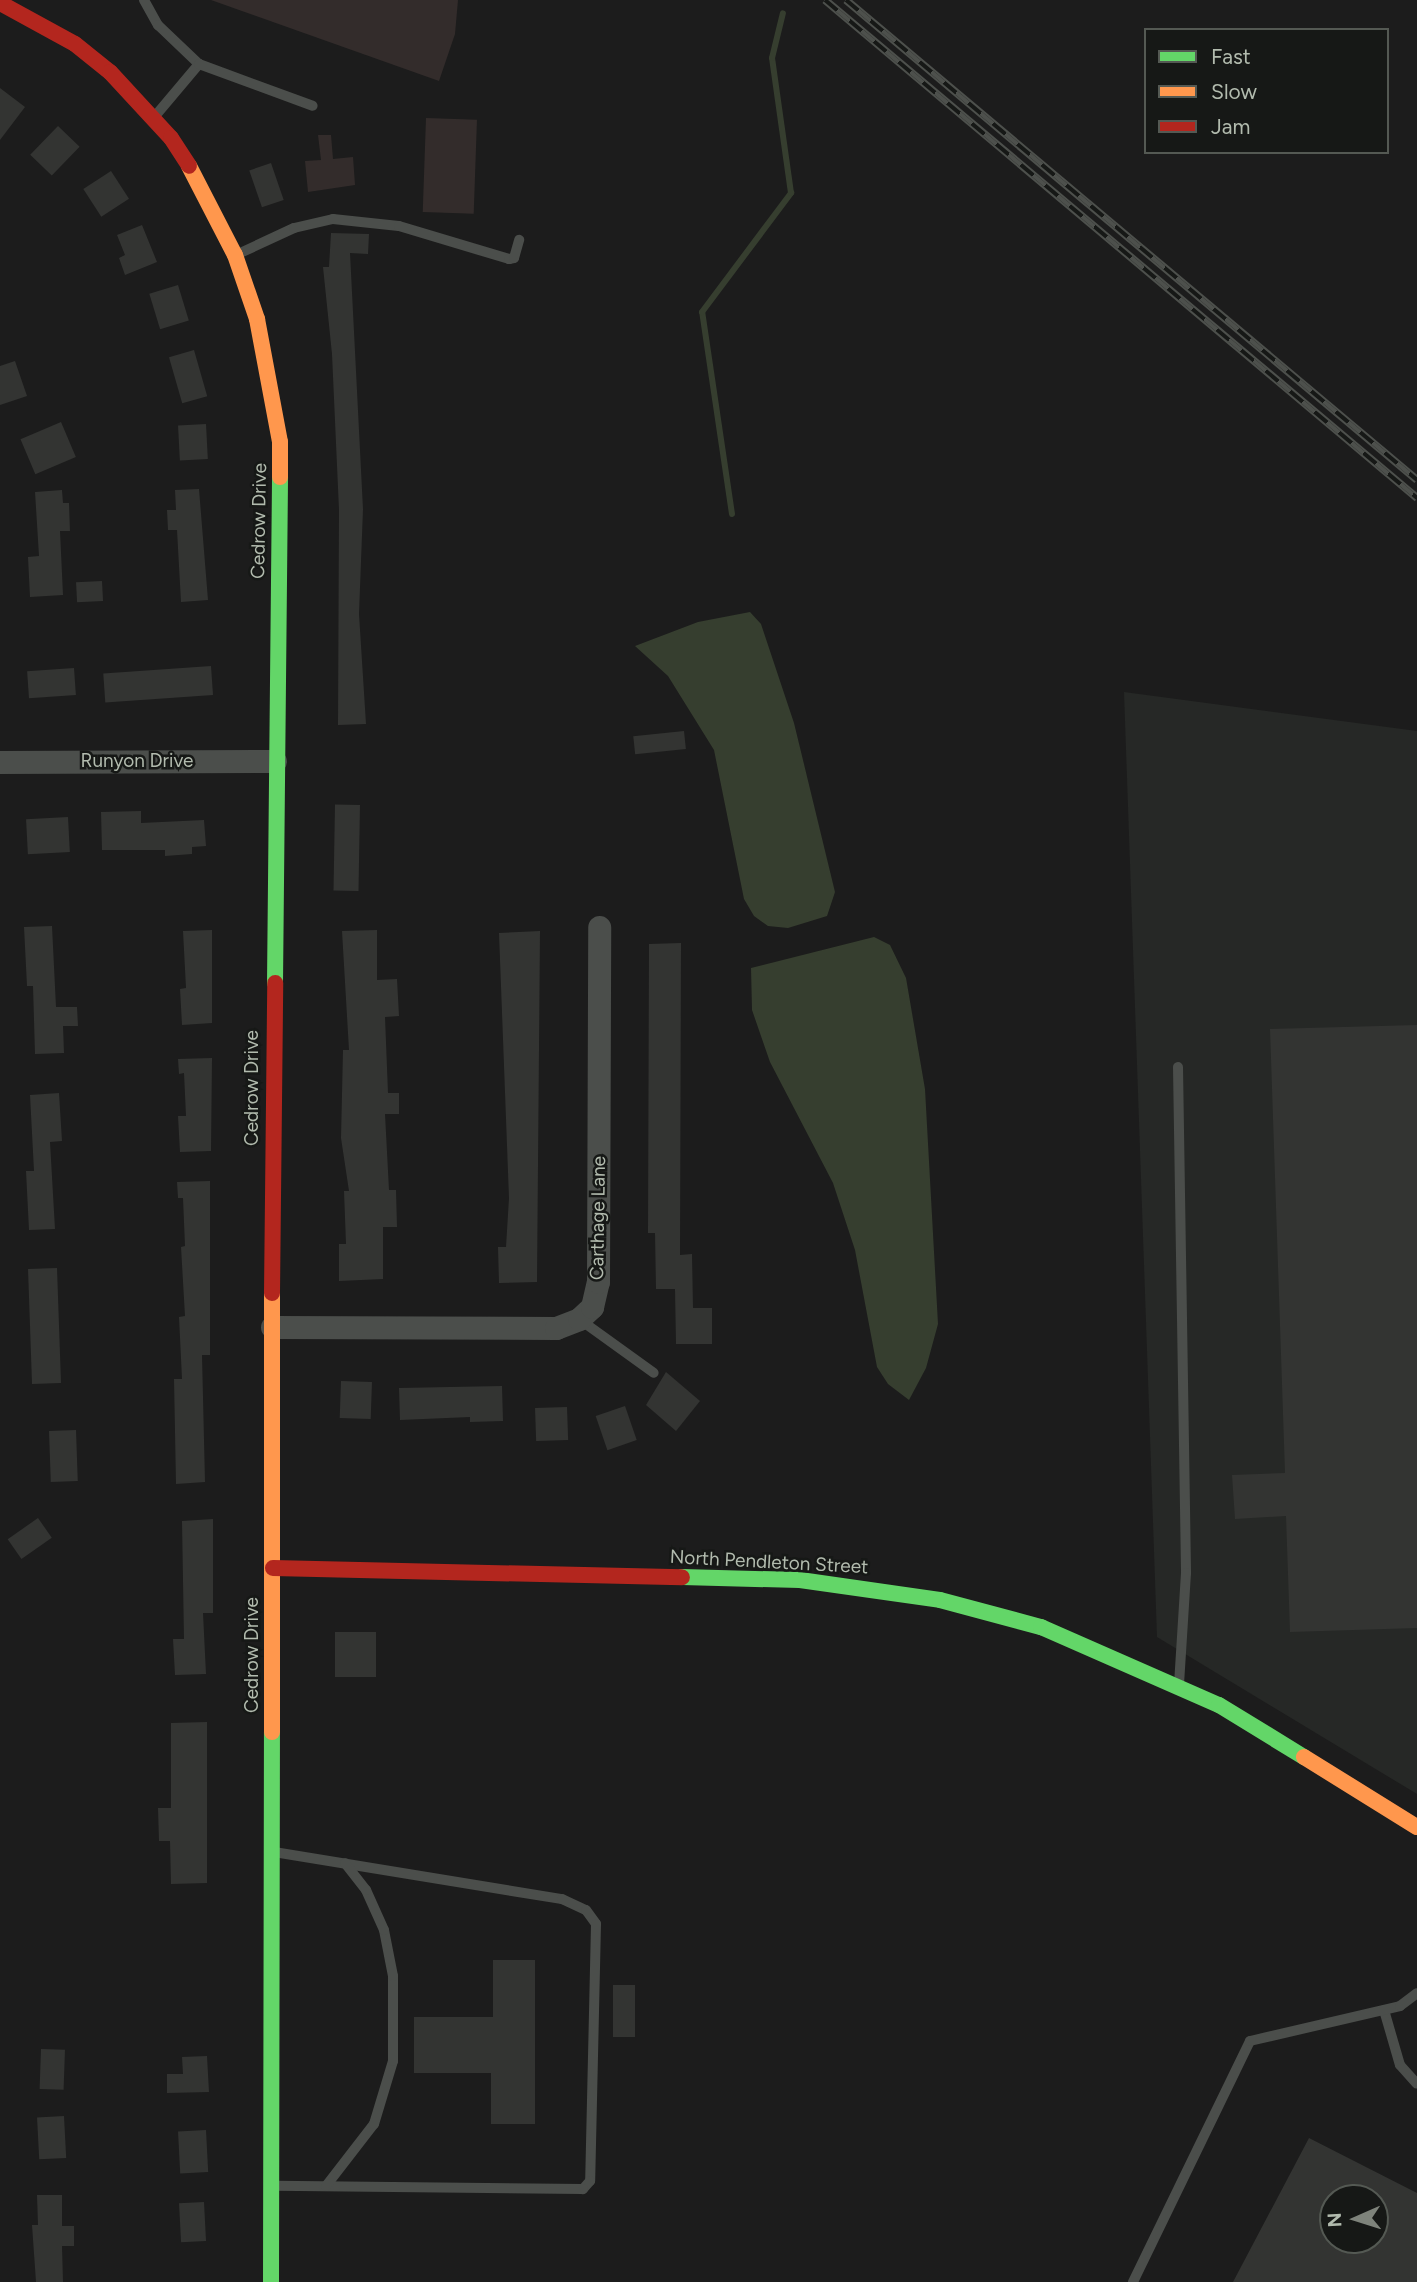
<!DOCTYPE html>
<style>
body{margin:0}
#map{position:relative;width:1417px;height:2282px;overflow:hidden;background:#1c1c1c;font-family:Figtree,sans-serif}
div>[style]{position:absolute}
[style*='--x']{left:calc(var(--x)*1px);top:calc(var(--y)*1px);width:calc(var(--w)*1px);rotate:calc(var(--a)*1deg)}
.built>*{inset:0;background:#262826}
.green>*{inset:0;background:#332c2b;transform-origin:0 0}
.water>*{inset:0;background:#363e2f}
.stream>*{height:6px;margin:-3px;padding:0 3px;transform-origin:3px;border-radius:3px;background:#363e2f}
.building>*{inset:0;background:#333432;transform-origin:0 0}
.lane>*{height:10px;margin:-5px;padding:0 5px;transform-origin:5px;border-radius:5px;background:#4b4e4b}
.street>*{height:23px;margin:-11.5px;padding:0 11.5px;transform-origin:11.5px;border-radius:11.5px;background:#4b4e4b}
.fast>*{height:16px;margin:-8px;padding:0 8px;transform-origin:8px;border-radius:8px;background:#63d668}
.slow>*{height:16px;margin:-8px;padding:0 8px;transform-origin:8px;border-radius:8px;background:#ff974d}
.jam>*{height:16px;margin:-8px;padding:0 8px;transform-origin:8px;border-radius:8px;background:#b3261e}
.rail>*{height:8px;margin-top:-4px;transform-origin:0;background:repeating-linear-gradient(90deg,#161816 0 16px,#4d504c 0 32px);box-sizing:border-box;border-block:2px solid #4d504c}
span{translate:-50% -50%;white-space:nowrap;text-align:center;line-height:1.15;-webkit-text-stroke:5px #161816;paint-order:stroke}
.street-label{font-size:19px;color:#b2bbae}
.legend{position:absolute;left:1144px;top:28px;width:245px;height:126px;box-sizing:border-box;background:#161816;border:2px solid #545953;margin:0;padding:9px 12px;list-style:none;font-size:21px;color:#b2bbae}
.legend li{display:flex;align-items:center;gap:14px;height:35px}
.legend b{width:35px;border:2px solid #545953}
.north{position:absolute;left:1319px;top:2184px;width:70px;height:70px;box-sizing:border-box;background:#161816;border:2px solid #545953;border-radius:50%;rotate:267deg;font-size:19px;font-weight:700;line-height:28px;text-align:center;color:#b2bbae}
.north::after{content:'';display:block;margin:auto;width:24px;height:32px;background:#7e837b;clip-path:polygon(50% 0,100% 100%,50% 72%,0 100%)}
</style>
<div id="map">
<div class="built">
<i style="clip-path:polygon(1124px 692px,1417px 731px,1417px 1794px,1157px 1637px)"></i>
</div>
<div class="green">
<i style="clip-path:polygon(211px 0,458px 0,455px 34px,439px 81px)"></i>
<i style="left:426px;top:118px;width:51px;height:94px;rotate:2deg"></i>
<i style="clip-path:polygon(318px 135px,331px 135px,333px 159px,353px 157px,355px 185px,308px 192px,305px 161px,321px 160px)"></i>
</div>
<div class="water">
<i style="clip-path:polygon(750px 612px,761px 624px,794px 723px,835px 892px,827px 916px,788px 928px,768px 926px,754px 916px,744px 899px,714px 750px,668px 676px,635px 646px,698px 622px)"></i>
<i style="clip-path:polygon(874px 937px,890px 945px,906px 978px,925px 1089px,938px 1324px,926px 1368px,909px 1400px,888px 1384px,877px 1367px,855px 1250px,833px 1183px,770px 1062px,752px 1010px,751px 968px)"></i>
</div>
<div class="stream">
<i style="--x:732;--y:514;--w:204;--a:-98.4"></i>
<i style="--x:702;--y:312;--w:149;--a:-53.2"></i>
<i style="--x:791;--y:193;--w:136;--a:-98"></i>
<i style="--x:772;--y:58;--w:46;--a:-76.3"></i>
</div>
<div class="building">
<i style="clip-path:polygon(0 88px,25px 107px,0 140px)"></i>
<i style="left:58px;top:126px;width:30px;height:40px;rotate:44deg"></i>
<i style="left:271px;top:163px;width:39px;height:23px;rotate:71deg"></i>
<i style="left:111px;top:171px;width:33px;height:33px;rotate:57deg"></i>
<i style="clip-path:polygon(142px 225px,157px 262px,125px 275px,119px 258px,125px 255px,117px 235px)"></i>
<i style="clip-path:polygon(331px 233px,369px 234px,368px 254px,350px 253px,363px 509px,359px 614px,366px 724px,338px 725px,339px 510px,332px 354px,323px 267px,329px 267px)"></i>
<i style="left:178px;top:285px;width:37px;height:30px;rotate:73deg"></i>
<i style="left:194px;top:350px;width:48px;height:26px;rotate:74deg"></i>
<i style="clip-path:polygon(15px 361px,27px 396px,0 405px,0 366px)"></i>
<i style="left:61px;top:422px;width:38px;height:44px;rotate:67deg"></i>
<i style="left:206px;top:424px;width:35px;height:28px;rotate:87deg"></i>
<i style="clip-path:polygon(199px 489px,208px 600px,181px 602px,177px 530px,168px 530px,167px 510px,176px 510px,175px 490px)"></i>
<i style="clip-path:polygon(62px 490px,63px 503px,69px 503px,70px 531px,60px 531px,63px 595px,30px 597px,28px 557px,39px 556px,35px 492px)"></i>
<i style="left:102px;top:581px;width:20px;height:26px;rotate:87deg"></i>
<i style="left:211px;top:666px;width:29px;height:108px;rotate:86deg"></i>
<i style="left:74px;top:668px;width:27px;height:47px;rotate:86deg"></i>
<i style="left:684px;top:731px;width:18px;height:51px;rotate:84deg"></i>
<i style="left:360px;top:805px;width:86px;height:25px;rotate:91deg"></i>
<i style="clip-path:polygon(141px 811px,141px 823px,204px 820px,206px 846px,192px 847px,192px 854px,165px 856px,165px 850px,102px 850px,101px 812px)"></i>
<i style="left:68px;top:817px;width:35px;height:42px;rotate:87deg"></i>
<i style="clip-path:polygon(52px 926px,56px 1007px,77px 1007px,78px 1026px,63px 1026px,64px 1053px,35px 1054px,33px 986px,27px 986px,24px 927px)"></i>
<i style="clip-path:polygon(212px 930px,212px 1023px,182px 1025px,180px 989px,186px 988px,183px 931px)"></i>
<i style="clip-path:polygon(377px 930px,377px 980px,397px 979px,399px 1016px,385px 1017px,388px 1093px,399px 1093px,399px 1114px,385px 1114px,389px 1190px,396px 1190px,397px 1227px,383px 1227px,383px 1279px,339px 1281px,339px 1244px,346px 1244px,344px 1191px,349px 1191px,341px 1138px,343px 1050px,349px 1050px,342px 931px)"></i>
<i style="clip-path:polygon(540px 931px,537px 1282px,499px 1283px,498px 1247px,506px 1247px,509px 1198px,499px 933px)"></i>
<i style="clip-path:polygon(681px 943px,680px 1255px,692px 1254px,693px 1308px,712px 1308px,712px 1344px,676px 1344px,675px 1289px,656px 1289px,655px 1233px,648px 1233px,649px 944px)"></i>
<i style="clip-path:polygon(1417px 1025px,1417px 1628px,1290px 1632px,1286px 1516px,1235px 1519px,1232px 1475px,1285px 1473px,1270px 1029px)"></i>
<i style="clip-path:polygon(212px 1058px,211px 1151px,180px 1152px,178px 1116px,186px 1116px,184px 1073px,179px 1074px,178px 1059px)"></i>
<i style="clip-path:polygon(59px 1093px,62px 1141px,50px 1142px,55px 1229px,29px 1230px,26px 1171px,34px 1171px,30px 1095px)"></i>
<i style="clip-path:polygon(210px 1181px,210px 1355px,202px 1355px,205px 1482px,176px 1484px,174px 1379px,182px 1379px,179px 1317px,185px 1316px,181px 1247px,185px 1246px,183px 1198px,178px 1198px,177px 1182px)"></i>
<i style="left:57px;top:1268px;width:115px;height:29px;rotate:88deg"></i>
<i style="clip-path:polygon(666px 1372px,700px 1401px,676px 1431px,646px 1405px)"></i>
<i style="left:341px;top:1381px;width:31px;height:37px;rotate:2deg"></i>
<i style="clip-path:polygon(502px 1386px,503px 1421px,470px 1422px,470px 1417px,400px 1420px,399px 1388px)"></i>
<i style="left:625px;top:1406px;width:36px;height:31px;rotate:71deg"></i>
<i style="left:567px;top:1407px;width:33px;height:32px;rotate:88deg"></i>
<i style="left:76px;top:1430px;width:51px;height:27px;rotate:88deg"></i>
<i style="left:38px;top:1518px;width:24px;height:37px;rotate:55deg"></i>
<i style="clip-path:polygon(213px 1519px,213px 1613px,203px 1613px,206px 1674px,175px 1675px,173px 1639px,184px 1639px,182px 1521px)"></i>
<i style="left:335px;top:1632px;width:41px;height:45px"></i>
<i style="clip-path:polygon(207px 1722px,207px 1883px,171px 1884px,170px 1841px,159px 1841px,158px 1808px,171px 1808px,171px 1723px)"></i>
<i style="clip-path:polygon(493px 1960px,535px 1960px,535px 2124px,491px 2124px,491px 2073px,414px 2073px,414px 2017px,493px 2017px)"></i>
<i style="left:613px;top:1985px;width:22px;height:52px"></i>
<i style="left:41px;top:2049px;width:24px;height:40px;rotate:2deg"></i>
<i style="clip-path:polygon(207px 2056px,209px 2092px,167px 2093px,167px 2074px,183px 2074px,182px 2057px)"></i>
<i style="left:64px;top:2116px;width:42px;height:27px;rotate:87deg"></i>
<i style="left:206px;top:2130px;width:42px;height:28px;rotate:87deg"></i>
<i style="clip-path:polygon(evenodd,1309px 2138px,1417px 2193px,1417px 2282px,1233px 2282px,1309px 2138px,1333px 2198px,1375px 2198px,1375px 2240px,1333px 2240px,1333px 2198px)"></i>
<i style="clip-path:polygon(37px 2195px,62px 2195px,62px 2226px,74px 2226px,74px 2246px,62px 2246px,63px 2282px,36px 2282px,32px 2225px,38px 2225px)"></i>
<i style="left:204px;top:2202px;width:39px;height:25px;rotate:87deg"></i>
</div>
<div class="lane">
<i style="--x:144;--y:0;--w:29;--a:61"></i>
<i style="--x:158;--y:25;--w:57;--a:43.6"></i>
<i style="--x:156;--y:115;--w:67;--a:-49.9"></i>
<i style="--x:199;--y:64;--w:121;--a:20.2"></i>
<i style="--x:238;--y:254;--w:62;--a:-24.9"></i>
<i style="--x:294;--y:228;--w:40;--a:-13"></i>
<i style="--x:333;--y:219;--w:66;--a:6.1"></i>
<i style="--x:399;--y:226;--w:115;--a:16.7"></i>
<i style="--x:509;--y:259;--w:5;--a:-11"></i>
<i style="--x:514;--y:258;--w:19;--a:-74"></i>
<i style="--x:1178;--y:1067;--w:506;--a:89.09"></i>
<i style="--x:1186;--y:1573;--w:110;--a:93.6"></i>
<i style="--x:579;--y:1319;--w:92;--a:35.8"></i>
<i style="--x:274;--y:1852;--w:292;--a:9.3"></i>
<i style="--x:562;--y:1899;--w:26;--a:25"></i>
<i style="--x:586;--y:1910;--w:17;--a:54"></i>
<i style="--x:596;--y:1924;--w:257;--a:91.3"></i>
<i style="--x:590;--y:2181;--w:11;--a:131"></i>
<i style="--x:583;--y:2189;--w:308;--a:-179.4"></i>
<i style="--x:1384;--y:2010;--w:57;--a:73.8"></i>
<i style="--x:1400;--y:2065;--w:25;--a:48"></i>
<i style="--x:326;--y:2186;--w:78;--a:-52.3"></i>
<i style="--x:374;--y:2124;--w:66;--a:-73.2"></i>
<i style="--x:393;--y:2061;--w:85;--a:-90"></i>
<i style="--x:393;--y:1976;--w:47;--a:-101.1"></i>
<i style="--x:384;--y:1930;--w:44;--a:-114.2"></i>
<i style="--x:366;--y:1890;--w:34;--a:-128"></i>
<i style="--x:1133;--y:2282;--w:268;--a:-64.1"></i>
<i style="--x:1250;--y:2041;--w:154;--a:-13.1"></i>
<i style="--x:1400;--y:2006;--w:21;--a:-37"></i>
</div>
<div class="street">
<i style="--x:0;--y:762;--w:275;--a:-0.2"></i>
<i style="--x:272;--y:1327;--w:284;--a:0.2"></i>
<i style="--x:556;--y:1328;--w:25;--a:-21"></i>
<i style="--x:579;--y:1319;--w:18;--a:-43"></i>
<i style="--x:592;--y:1307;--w:26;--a:-77"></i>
<i style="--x:598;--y:1282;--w:355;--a:-89.8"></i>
</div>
<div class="fast">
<i style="--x:275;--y:983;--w:506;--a:-89.43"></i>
<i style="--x:682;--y:1577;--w:118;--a:1.5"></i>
<i style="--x:800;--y:1580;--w:141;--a:8.1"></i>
<i style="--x:940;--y:1600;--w:105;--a:15"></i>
<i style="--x:1041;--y:1627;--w:194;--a:23.7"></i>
<i style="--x:1219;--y:1705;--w:100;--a:31.5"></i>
<i style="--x:271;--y:2282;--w:550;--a:-89.9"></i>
</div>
<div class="slow">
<i style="--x:189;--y:166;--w:100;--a:62.7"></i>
<i style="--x:235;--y:255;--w:68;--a:71"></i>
<i style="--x:257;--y:319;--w:125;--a:79.4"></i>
<i style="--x:280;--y:442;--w:35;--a:90"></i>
<i style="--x:272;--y:1732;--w:439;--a:-90"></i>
<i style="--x:1304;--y:1757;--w:133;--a:31.8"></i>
</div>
<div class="jam">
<i style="--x:0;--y:3;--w:85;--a:28.7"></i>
<i style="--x:75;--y:44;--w:45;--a:38.7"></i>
<i style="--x:110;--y:72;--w:90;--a:47.3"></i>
<i style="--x:171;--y:138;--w:33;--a:57"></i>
<i style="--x:272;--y:1293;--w:310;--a:-89.4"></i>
<i style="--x:273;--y:1568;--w:409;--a:1.3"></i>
</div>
<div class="rail">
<i style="--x:825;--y:0;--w:774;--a:40.07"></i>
<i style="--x:846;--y:0;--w:746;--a:40.05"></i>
</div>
<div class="street-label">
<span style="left:259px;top:521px;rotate:-89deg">Cedrow Drive</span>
<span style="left:137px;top:761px">Runyon Drive</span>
<span style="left:252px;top:1088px;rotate:-90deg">Cedrow Drive</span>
<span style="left:598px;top:1218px;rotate:-89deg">Carthage Lane</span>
<span style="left:769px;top:1562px;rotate:3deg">North Pendleton Street</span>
<span style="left:252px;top:1655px;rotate:-90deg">Cedrow Drive</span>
</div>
<ul class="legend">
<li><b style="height:9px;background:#63d668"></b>Fast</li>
<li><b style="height:9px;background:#ff974d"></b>Slow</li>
<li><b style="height:9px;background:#b3261e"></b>Jam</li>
</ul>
<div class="north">N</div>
</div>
